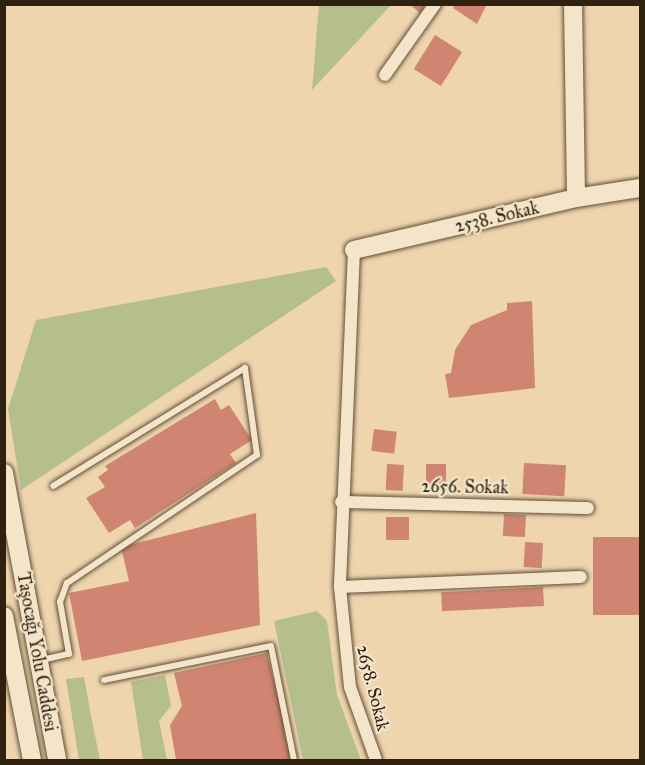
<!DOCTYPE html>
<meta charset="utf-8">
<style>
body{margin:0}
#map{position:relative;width:645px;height:765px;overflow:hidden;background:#eed5ae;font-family:"IM FELL Great Primer",serif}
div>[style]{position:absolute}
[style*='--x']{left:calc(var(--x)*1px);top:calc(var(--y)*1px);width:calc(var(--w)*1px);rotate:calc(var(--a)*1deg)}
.green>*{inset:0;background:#b5be8d}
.building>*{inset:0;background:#cf8571;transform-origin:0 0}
.roads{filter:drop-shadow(0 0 2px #604e37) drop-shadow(0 0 2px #604e37)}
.lane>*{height:6px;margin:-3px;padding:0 3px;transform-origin:3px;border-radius:3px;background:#f4e4ca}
.street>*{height:12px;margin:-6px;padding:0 6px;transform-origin:6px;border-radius:6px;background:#f4e4ca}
.secondary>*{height:18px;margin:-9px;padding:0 9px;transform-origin:9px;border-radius:9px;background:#f4e4ca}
span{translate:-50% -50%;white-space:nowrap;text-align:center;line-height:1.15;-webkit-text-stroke:4.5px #f4e4ca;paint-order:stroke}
.street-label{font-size:18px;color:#30210f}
.frame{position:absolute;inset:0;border:6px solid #30210f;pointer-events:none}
</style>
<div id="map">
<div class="green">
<i style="clip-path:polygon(319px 5px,391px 5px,312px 90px)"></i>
<i style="clip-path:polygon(326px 267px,336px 281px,21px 490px,8px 409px,36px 320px)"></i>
<i style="clip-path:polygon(317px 611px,327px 621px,337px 695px,361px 760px,303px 760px,274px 621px)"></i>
<i style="clip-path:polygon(165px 675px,171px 706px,159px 721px,167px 760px,143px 760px,131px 682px)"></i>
<i style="clip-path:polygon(84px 677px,91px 716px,100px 760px,79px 760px,66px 679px)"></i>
</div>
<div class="building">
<i style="clip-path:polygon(409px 4px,426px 4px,420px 13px)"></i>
<i style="clip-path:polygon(456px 4px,487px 4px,477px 24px,453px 8px)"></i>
<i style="left:435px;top:35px;width:32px;height:40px;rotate:32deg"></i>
<i style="clip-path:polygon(532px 301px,535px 388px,449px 398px,445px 374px,451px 373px,455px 350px,471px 325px,507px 310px,507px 303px)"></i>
<i style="clip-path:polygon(215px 399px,221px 410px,229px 405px,252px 440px,230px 454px,236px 463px,135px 528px,130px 520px,109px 533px,86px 498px,105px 487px,98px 477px,108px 470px,105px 466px)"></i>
<i style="left:374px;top:429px;width:23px;height:22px;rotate:7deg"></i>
<i style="left:524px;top:463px;width:42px;height:31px;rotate:3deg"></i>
<i style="left:387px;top:464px;width:17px;height:26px;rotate:3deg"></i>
<i style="left:426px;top:464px;width:20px;height:27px"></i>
<i style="clip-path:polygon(256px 513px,260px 625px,82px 661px,69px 593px,129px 581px,121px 547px)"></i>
<i style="left:504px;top:514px;width:22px;height:22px;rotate:3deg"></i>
<i style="left:409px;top:517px;width:23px;height:23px;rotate:90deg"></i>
<i style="left:640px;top:537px;width:78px;height:47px;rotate:90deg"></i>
<i style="left:525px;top:542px;width:18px;height:25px;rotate:3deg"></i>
<i style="left:543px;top:587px;width:19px;height:102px;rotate:87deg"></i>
<i style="clip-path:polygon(267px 653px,293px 760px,176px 760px,170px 725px,182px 706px,174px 673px)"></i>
</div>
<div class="roads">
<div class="lane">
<i style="--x:42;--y:660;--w:28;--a:-13"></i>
<i style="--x:69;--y:654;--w:53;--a:-99.8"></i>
<i style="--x:60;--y:602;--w:20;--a:-70"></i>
<i style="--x:67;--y:583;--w:229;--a:-34"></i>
<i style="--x:257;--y:455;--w:88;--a:-97.9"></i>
<i style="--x:245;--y:368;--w:225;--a:148.4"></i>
<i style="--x:104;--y:680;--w:170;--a:-11.5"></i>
<i style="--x:271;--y:646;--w:116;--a:78.6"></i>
</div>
<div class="street">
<i style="--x:385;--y:75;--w:87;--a:-54.8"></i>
<i style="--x:354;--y:250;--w:337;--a:92.4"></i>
<i style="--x:340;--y:587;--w:241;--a:-2.4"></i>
<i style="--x:341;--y:502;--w:247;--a:1.4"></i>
<i style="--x:340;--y:587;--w:100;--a:84.3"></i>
<i style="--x:350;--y:687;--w:77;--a:70.4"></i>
</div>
<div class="secondary">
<i style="--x:573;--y:4;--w:194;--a:89.1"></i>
<i style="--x:354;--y:250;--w:228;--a:-13.2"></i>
<i style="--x:576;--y:198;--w:65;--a:-8.9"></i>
<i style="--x:4;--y:473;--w:292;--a:79.5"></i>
<i style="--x:4;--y:616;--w:147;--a:79"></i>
</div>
</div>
<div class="street-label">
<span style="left:497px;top:217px;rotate:-13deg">2538. Sokak</span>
<span style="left:465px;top:487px;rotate:1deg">2656. Sokak</span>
<span style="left:37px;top:652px;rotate:80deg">Taşocağı Yolu Caddesi</span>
<span style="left:373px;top:688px;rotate:76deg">2658. Sokak</span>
</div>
<div class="frame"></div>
</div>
